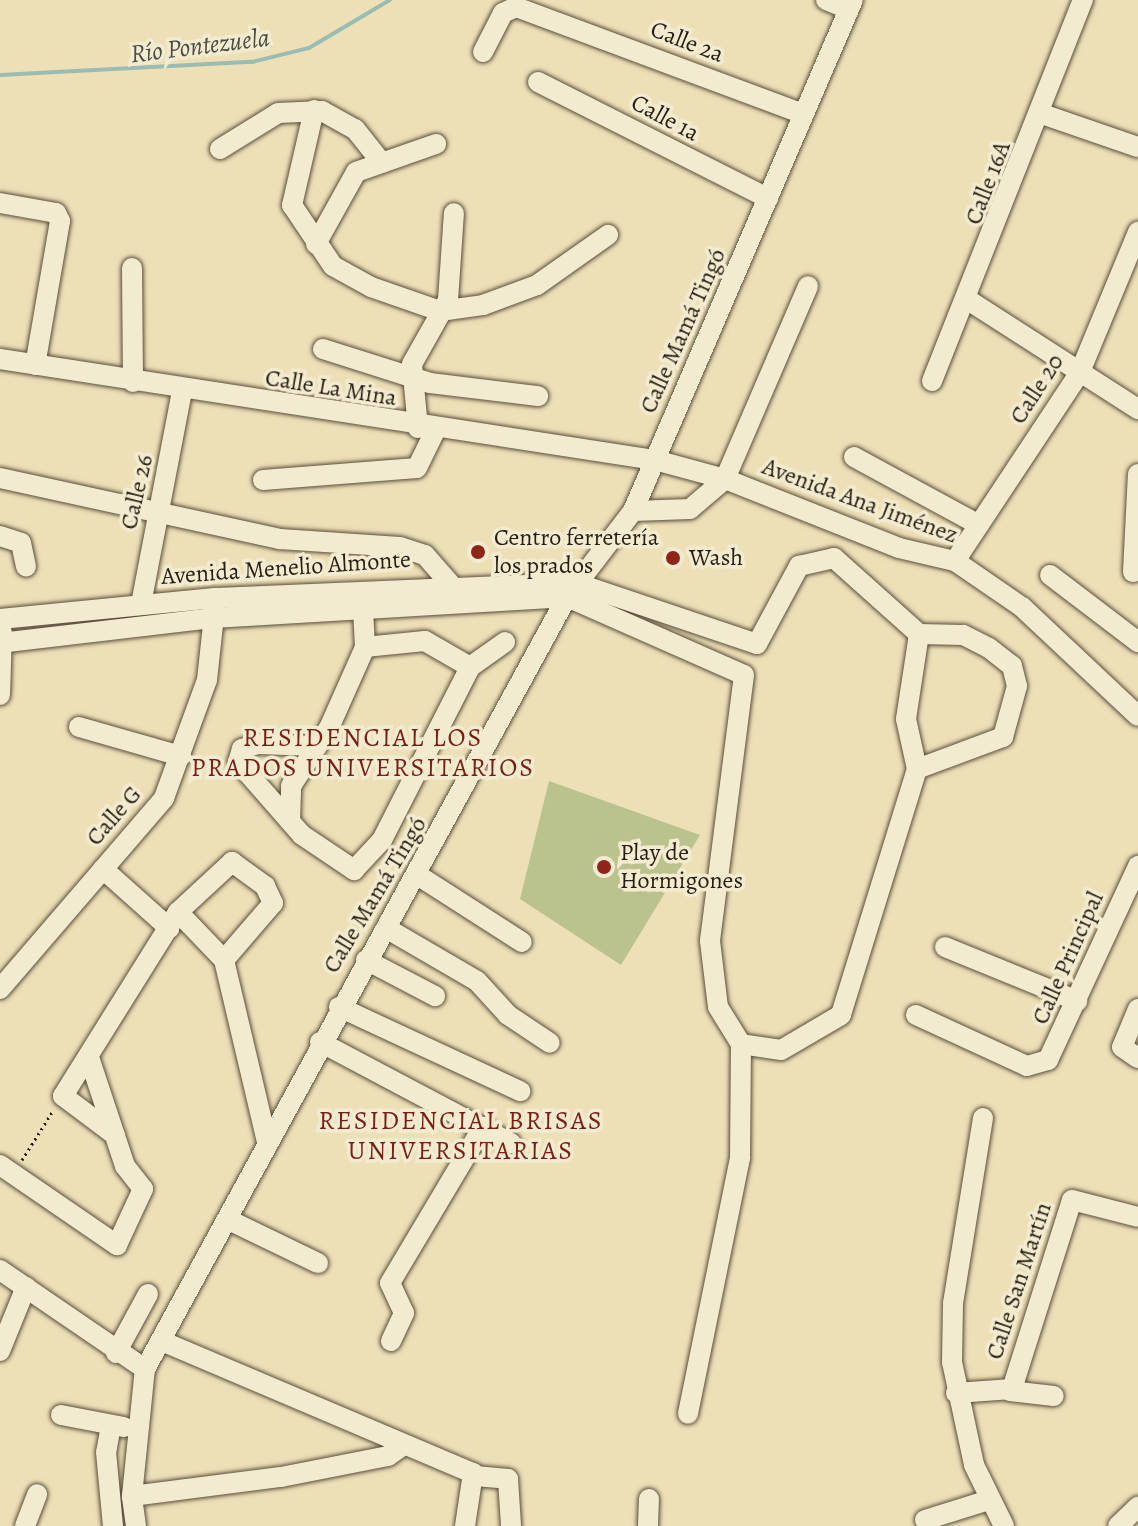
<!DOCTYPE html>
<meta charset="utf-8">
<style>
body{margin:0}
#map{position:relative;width:1138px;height:1526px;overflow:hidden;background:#ede0b7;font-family:Alegreya,serif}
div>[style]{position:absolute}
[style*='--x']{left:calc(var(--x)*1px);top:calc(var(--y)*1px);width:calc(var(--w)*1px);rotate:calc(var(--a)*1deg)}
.green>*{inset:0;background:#bac28d}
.stream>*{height:4px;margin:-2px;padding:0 2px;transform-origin:2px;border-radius:2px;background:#9abcb3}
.path>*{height:3px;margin-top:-1.5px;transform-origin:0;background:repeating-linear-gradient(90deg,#281e12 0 2px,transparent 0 6px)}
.roads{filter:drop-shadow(0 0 2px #594e3b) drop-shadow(0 0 2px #594e3b)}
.minor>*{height:20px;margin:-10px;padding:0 10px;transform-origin:10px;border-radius:10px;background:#f3ebd0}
.dots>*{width:22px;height:22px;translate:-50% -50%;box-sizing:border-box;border:4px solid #f3ebd0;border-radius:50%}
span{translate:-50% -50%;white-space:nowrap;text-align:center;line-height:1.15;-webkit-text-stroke:7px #f3ebd0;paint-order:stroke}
.street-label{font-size:24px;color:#281e12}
.poi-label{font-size:24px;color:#281e12}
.left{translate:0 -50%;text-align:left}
.water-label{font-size:26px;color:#4a4d42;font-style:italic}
.neighbourhood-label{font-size:26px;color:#7a1f14;letter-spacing:2px}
</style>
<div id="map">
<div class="green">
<i style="clip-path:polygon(549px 781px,700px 835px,621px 965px,520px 899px)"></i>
</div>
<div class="stream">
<i style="--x:0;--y:75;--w:252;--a:-3"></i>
<i style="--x:252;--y:62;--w:59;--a:-13.8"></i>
<i style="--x:309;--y:48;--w:94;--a:-30.7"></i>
</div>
<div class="path">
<i style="--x:22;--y:1160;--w:60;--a:-57.9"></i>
</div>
<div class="roads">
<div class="minor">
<i style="--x:826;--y:0;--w:24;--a:22"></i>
<i style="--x:483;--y:52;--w:44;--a:-62.9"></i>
<i style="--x:503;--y:13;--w:14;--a:-25"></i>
<i style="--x:516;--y:7;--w:307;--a:20.4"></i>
<i style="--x:538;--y:82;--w:258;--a:26.8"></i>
<i style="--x:314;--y:110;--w:98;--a:103"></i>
<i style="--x:292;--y:205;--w:73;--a:56.1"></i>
<i style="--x:333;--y:266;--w:43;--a:28.9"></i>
<i style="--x:371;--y:287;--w:73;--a:19.2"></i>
<i style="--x:440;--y:311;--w:43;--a:-7.9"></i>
<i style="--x:483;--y:305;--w:58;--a:-20.3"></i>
<i style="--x:537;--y:285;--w:87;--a:-35.2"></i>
<i style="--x:1042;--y:114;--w:102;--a:19"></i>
<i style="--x:220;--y:149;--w:68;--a:-31.8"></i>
<i style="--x:278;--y:113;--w:44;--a:-2.6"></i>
<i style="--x:322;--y:111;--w:38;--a:29"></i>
<i style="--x:355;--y:129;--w:43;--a:51.5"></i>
<i style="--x:0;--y:203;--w:57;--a:10.1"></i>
<i style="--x:56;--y:213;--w:9;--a:63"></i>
<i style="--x:60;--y:221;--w:146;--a:99.8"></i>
<i style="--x:316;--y:244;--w:82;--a:-60.9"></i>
<i style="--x:356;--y:172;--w:85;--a:-19.3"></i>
<i style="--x:132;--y:268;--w:114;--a:89.5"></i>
<i style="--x:968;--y:300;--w:202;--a:32.7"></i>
<i style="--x:323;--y:349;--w:112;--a:17.6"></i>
<i style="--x:430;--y:383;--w:109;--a:6.9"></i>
<i style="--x:0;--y:359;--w:663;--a:8.77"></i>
<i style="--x:655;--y:460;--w:73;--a:15.2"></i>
<i style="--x:725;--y:479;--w:187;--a:21.6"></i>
<i style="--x:899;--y:548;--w:57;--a:13.1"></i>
<i style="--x:955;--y:561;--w:81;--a:34.5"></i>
<i style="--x:1022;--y:607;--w:159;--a:43.2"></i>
<i style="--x:932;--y:381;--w:410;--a:-68.4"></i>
<i style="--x:418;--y:428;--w:64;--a:-95.4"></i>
<i style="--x:412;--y:364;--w:73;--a:-60.6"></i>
<i style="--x:448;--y:300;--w:87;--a:-86.1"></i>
<i style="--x:854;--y:457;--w:142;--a:28.5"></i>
<i style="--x:0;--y:478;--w:287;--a:12.3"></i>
<i style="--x:280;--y:539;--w:120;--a:3.8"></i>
<i style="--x:400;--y:547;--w:26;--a:18"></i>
<i style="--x:425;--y:555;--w:38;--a:49"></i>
<i style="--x:263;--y:480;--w:154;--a:-4.5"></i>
<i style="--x:417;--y:468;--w:41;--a:-64.1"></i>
<i style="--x:633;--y:511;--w:57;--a:-2"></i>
<i style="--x:690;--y:509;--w:46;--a:-40.6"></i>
<i style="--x:725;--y:479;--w:210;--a:-66.7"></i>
<i style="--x:0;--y:536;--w:22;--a:18"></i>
<i style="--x:21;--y:543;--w:24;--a:78"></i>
<i style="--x:955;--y:561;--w:227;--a:-56.5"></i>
<i style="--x:1080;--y:372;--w:152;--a:-67.5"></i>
<i style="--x:1133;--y:572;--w:98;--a:-87.1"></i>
<i style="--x:1050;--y:575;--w:111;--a:37.3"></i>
<i style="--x:141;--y:604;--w:216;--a:-79.1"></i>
<i style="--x:0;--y:619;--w:216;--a:-5.6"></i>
<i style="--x:215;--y:598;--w:361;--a:-2.4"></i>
<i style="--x:576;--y:583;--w:191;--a:18.6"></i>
<i style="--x:757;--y:644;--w:89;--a:-61.7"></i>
<i style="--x:799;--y:566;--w:36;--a:-13"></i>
<i style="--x:834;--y:558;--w:114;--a:41.8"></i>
<i style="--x:919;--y:634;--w:86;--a:98.7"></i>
<i style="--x:906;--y:719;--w:51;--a:77.6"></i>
<i style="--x:917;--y:769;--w:257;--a:107.2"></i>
<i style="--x:841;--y:1015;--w:69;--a:149.7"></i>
<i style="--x:781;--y:1050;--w:40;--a:-171.5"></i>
<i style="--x:0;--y:643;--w:214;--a:-6.7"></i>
<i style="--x:213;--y:618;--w:355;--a:-3.4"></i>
<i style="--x:567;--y:597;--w:193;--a:23.8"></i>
<i style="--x:744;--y:675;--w:268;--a:97.3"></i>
<i style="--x:710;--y:941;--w:66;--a:83.1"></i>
<i style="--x:718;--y:1007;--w:44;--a:58.1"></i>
<i style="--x:741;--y:1044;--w:114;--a:90.5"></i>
<i style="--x:740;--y:1158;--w:261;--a:101.5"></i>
<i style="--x:365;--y:647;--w:60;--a:-5.7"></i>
<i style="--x:425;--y:641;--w:52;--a:30"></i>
<i style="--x:0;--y:695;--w:63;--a:-88.2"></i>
<i style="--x:79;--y:727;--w:106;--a:15.9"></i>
<i style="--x:316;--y:746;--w:58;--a:-178"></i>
<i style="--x:258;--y:744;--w:17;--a:163"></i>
<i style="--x:242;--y:749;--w:14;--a:107"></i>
<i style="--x:238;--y:762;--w:97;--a:48.8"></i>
<i style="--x:302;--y:835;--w:63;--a:33.9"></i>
<i style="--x:354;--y:870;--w:41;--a:-47"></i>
<i style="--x:382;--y:840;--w:194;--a:-63"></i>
<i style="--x:470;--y:667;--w:43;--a:-35.5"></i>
<i style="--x:917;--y:769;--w:92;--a:-20.4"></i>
<i style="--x:1003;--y:737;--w:53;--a:-74.6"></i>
<i style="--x:1017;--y:686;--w:21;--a:-104"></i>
<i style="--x:1012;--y:666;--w:29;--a:-142"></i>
<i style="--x:989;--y:648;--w:29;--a:-153"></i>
<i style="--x:963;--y:635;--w:44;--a:-178.7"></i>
<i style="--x:290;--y:821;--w:35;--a:-88"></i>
<i style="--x:291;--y:786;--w:69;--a:-56.8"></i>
<i style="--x:329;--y:728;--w:89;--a:-66"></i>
<i style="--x:365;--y:647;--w:39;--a:-93"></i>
<i style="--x:103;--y:869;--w:89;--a:41.8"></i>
<i style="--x:419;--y:876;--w:122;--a:32.7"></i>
<i style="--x:178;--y:912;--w:66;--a:46.2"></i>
<i style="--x:224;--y:960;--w:187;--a:76.7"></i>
<i style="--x:386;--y:928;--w:105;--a:30.2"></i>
<i style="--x:477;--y:981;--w:46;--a:47.6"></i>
<i style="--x:508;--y:1015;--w:50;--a:33.7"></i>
<i style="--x:945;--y:947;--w:143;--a:22.2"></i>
<i style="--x:366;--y:960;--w:78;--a:27.6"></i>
<i style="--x:0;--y:989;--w:252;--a:-49.3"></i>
<i style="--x:164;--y:798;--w:126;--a:-70"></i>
<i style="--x:207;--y:680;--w:74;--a:-83.8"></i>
<i style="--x:339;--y:1007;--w:200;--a:24.9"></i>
<i style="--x:1138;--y:1009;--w:41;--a:112.8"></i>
<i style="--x:1122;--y:1047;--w:19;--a:35"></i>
<i style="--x:916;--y:1015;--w:122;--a:24.7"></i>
<i style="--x:1027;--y:1066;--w:22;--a:-16"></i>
<i style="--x:1048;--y:1060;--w:214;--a:-65.1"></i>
<i style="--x:320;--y:1042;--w:216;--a:27.9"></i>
<i style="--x:983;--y:1118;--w:188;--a:99.2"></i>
<i style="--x:953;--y:1304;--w:58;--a:91"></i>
<i style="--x:952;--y:1362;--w:105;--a:77.9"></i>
<i style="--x:974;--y:1465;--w:68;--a:63.8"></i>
<i style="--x:115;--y:1135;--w:65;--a:-143.1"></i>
<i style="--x:63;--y:1096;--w:217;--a:-58"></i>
<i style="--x:178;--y:912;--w:74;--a:-42.8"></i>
<i style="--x:232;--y:862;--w:41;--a:36"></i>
<i style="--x:265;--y:886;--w:19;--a:65"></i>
<i style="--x:273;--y:903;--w:75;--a:130.7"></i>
<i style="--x:0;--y:1165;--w:142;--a:34.4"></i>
<i style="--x:117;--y:1245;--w:62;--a:-65.1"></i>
<i style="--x:143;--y:1189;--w:29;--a:-128"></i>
<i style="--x:125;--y:1166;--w:115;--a:-108.3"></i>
<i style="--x:229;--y:1220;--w:99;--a:25.8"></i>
<i style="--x:0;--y:1270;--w:176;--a:34.3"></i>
<i style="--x:391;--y:1341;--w:31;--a:-65"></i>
<i style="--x:404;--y:1313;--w:33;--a:-115"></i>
<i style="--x:390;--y:1283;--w:182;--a:-59.2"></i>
<i style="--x:164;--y:1342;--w:336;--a:23"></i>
<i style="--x:473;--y:1473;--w:54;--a:98.6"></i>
<i style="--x:0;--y:1351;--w:69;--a:-67.9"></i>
<i style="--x:116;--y:1353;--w:67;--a:-61.5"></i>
<i style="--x:1010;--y:1391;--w:44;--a:6.5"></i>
<i style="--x:956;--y:1393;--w:56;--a:-4.1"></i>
<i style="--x:1012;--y:1389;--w:198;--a:-72.4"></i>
<i style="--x:1072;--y:1200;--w:68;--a:14.4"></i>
<i style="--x:61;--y:1415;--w:64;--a:10.8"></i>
<i style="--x:111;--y:1425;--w:27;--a:100"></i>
<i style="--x:106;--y:1452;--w:74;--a:84.6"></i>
<i style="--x:475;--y:1476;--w:33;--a:5"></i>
<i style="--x:508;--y:1479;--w:47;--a:86.3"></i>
<i style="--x:132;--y:1496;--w:150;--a:-7.3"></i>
<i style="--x:281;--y:1477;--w:109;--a:-11.1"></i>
<i style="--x:388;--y:1456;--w:19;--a:-35"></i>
<i style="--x:925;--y:1520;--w:67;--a:-17.4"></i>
<i style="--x:25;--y:1526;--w:34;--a:-69"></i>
<i style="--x:136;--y:1526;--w:30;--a:-98"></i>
<i style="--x:132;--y:1496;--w:128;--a:-84.2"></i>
<i style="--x:145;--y:1369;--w:880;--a:-61.34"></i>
<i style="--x:567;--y:597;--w:108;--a:-52.5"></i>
<i style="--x:633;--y:511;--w:556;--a:-66.71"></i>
<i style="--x:648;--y:1526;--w:27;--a:-88"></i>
<i style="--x:1118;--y:1526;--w:28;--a:-44"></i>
</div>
</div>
<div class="dots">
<i style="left:478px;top:552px;background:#8f2418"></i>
<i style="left:673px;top:558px;background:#8f2418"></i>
<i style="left:604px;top:867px;background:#8f2418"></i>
</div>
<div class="street-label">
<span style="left:687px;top:42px;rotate:21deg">Calle 2a</span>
<span style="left:665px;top:118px;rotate:28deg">Calle 1a</span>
<span style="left:988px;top:183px;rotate:-69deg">Calle 16A</span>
<span style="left:683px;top:331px;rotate:-66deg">Calle Mamá Tingó</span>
<span style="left:331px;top:388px;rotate:9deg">Calle La Mina</span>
<span style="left:1037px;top:389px;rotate:-57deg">Calle 20</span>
<span style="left:137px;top:492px;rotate:-77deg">Calle 26</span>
<span style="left:860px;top:501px;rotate:20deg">Avenida Ana Jiménez</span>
<span style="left:286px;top:568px;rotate:-4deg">Avenida Menelio Almonte</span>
<span style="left:114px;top:816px;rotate:-49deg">Calle G</span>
<span style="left:375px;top:895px;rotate:-59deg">Calle Mamá Tingó</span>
<span style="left:1068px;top:958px;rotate:-66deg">Calle Principal</span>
<span style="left:1019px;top:1281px;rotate:-72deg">Calle San Martín</span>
</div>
<div class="poi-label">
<span class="left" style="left:494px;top:552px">Centro ferretería<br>los prados</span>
<span class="left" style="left:689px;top:558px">Wash</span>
<span class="left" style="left:620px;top:867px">Play de<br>Hormigones</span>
</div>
<div class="water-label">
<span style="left:200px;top:46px;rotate:-7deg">Río Pontezuela</span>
</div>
<div class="neighbourhood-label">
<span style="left:363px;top:753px">RESIDENCIAL LOS<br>PRADOS UNIVERSITARIOS</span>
<span style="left:461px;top:1136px">RESIDENCIAL BRISAS<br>UNIVERSITARIAS</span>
</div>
</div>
